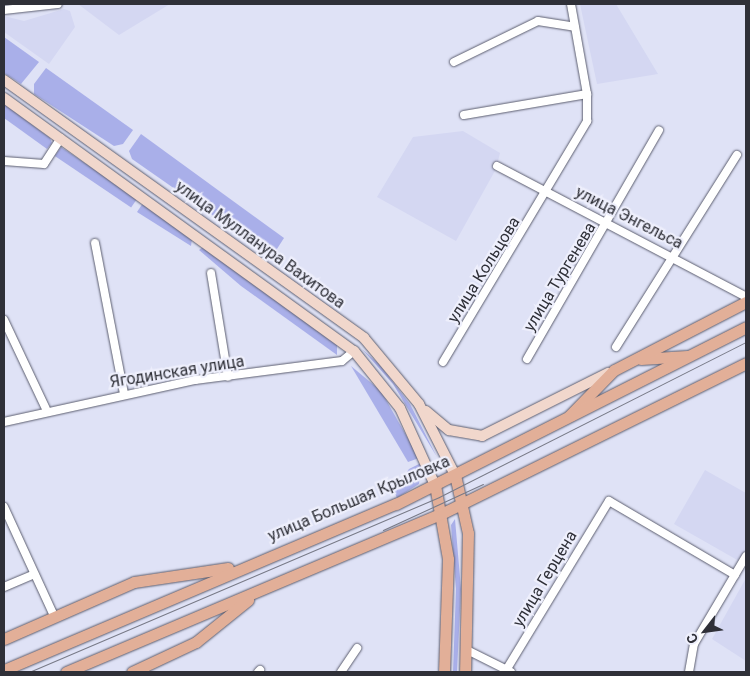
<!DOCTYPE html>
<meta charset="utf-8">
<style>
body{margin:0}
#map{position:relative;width:750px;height:676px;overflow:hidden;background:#dfe2f6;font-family:Roboto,sans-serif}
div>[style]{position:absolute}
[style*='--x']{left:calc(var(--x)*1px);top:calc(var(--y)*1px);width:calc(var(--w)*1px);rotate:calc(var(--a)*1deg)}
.built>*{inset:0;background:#d4d7f2}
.green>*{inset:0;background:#a9afe9;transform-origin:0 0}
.roads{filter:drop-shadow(0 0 1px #5c5e6f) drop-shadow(0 0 1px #5c5e6f)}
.minor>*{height:8px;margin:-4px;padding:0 4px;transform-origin:4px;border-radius:4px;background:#fff}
.secondary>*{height:10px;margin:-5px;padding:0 5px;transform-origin:5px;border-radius:5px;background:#f1d7cc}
.primary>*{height:11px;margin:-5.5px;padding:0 5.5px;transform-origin:5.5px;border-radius:5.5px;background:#e2af98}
.tram>*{height:1px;margin:-0.5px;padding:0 0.5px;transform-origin:0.5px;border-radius:0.5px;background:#787a87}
span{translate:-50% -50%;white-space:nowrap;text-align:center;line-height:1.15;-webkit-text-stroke:4.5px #eeeffc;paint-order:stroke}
.street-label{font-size:16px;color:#2f3038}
.frame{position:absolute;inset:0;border:5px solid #2f3038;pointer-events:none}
.north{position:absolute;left:680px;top:606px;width:50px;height:50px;-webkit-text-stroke:4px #eeeffc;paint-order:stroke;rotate:240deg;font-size:14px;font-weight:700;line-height:20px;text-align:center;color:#2f3038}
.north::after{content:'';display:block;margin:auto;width:18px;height:22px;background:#2f3038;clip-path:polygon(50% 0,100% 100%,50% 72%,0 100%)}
</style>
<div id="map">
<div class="built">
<i style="clip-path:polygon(78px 4px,170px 4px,119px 35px)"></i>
<i style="clip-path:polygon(580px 4px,616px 4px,658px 74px,597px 84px)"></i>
<i style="clip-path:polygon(64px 9px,70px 11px,75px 27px,49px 64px,4px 32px,4px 16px,24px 21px)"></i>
<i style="clip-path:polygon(463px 131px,500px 153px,496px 169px,456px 241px,377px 197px,413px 137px)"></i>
<i style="clip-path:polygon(705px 470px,746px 493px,746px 548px,739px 561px,674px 524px)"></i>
<i style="clip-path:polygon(746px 578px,746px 661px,712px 639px)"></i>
</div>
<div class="green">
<i style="clip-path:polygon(4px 37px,39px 62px,21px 84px,4px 73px)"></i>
<i style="clip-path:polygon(46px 68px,133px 130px,123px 144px,114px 146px,34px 94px,34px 84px)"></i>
<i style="clip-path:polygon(4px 104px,50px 138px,52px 143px,47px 149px,4px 118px)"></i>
<i style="clip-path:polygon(141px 134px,284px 238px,275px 252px,268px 254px,132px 159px,129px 151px)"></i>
<i style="left:61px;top:147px;width:92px;height:11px;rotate:34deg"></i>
<i style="clip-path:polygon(143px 203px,192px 239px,191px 246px,137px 212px)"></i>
<i style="clip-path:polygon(203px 247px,302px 316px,337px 345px,337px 355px,241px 286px,199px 250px)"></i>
<i style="clip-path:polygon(362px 349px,379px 364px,410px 404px,437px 457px,393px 384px)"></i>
<i style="clip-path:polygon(351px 366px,381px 391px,419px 458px,408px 462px)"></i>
<i style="clip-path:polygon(421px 463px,419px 484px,397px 498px,394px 491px,409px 469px)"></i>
<i style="clip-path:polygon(455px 519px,461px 589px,457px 672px,453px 672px,456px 589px,451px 525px)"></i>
</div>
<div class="roads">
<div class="minor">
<i style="--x:4;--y:10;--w:54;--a:-6.3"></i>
<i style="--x:454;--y:62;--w:93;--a:-26"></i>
<i style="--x:538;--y:21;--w:37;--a:9"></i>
<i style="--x:464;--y:115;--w:125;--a:-9.7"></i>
<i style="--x:4;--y:161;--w:40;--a:4.3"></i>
<i style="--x:44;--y:164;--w:31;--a:-57"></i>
<i style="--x:497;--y:166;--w:281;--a:27.7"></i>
<i style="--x:95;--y:243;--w:154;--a:79.1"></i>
<i style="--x:211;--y:273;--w:105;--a:80.7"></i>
<i style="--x:4;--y:320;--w:98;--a:64.7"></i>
<i style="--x:616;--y:347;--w:227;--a:-57.8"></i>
<i style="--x:527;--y:359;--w:264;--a:-60"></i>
<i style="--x:443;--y:362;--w:281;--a:-59.1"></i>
<i style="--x:587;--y:121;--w:27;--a:-90"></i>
<i style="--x:587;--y:94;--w:91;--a:-100.1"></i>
<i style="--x:4;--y:422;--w:196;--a:-12.4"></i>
<i style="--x:195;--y:380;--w:148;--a:-7.4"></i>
<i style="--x:342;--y:361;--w:16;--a:-40"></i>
<i style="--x:4;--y:507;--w:122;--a:65.3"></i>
<i style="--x:4;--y:587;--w:33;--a:-23"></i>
<i style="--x:467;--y:650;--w:49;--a:26.6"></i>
<i style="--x:258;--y:672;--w:3;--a:-45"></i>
<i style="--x:341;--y:672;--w:29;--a:-56"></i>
<i style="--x:505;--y:672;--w:200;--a:-58.7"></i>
<i style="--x:609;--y:501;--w:146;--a:30.4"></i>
<i style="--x:689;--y:672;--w:28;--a:-80"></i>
<i style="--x:694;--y:644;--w:102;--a:-59.4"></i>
</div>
<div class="secondary">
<i style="--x:4;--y:80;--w:443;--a:35.6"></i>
<i style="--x:364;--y:338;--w:86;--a:50.2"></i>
<i style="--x:419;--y:404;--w:80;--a:63.1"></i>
<i style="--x:4;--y:98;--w:432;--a:35.9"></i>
<i style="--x:354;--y:351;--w:73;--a:51.1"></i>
<i style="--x:400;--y:408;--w:85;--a:65.6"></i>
<i style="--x:426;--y:411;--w:30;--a:40"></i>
<i style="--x:449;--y:430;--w:34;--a:10"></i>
<i style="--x:482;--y:436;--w:141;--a:-26.6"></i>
</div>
<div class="primary">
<i style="--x:641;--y:359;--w:46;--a:-3.7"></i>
<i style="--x:569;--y:416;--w:64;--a:-45.6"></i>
<i style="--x:614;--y:370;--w:148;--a:-27.3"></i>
<i style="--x:455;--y:475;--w:59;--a:77.4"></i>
<i style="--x:468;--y:533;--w:139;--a:91.2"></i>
<i style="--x:435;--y:485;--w:75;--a:80"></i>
<i style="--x:448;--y:559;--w:113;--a:92"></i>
<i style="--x:4;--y:639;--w:142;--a:-23.7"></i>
<i style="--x:134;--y:582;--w:95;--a:-8.5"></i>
<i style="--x:4;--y:670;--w:426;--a:-23"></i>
<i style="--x:396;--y:504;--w:392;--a:-26.8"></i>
<i style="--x:66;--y:672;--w:409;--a:-22.9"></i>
<i style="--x:443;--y:513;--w:338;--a:-26.3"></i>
<i style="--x:132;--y:672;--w:71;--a:-25.1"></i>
<i style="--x:196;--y:642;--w:67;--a:-38.9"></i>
</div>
</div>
<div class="tram">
<i style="--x:383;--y:530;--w:110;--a:-24.7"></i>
<i style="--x:29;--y:672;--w:446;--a:-23.1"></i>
<i style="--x:439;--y:497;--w:344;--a:-26.8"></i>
</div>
<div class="street-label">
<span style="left:629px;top:218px;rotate:27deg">улица Энгельса</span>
<span style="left:260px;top:245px;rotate:36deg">улица Мулланура Вахитова</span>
<span style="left:484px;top:270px;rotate:-58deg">улица Кольцова</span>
<span style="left:560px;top:277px;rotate:-59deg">улица Тургенева</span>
<span style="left:177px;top:372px;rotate:-9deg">Ягодинская улица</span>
<span style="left:359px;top:499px;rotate:-23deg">улица Большая Крыловка</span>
<span style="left:545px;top:579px;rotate:-59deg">улица Герцена</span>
</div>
<div class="frame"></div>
<div class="north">С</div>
</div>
